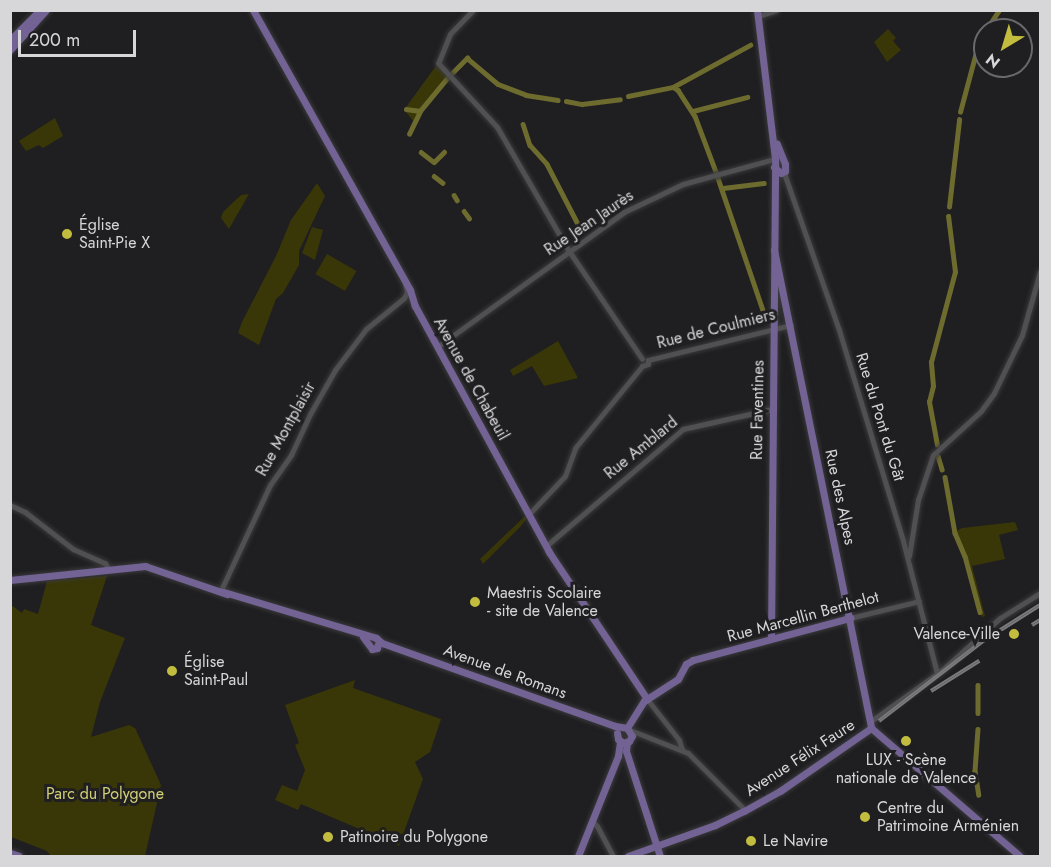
<!DOCTYPE html>
<meta charset="utf-8">
<style>
body{margin:0}
#map{position:relative;width:1051px;height:867px;overflow:hidden;background:#1f1e21;font-family:Jost,sans-serif}
div>[style]{position:absolute}
[style*='--x']{left:calc(var(--x)*1px);top:calc(var(--y)*1px);width:calc(var(--w)*1px);rotate:calc(var(--a)*1deg)}
.green>*{inset:0;background:#393707;transform-origin:0 0}
.canal>*{height:4.5px;margin:-2.25px;padding:0 2.25px;transform-origin:2.25px;border-radius:2.25px;background:#6d6b2d}
.roads{filter:drop-shadow(0 0 2px #3a3a3c) drop-shadow(0 0 2px #3a3a3c)}
.minor>*{height:5px;margin:-2.5px;padding:0 2.5px;transform-origin:2.5px;border-radius:2.5px;background:#504f52}
.major>*{height:7px;margin:-3.5px;padding:0 3.5px;transform-origin:3.5px;border-radius:3.5px;background:#736394}
.rail>*{height:4px;margin-top:-2px;transform-origin:0;background:repeating-linear-gradient(90deg,#1f1e21 0 4.5px,#7a7a7c 0 9px);box-sizing:border-box;border-block:2px solid #7a7a7c}
.dots>*{width:16px;height:16px;translate:-50% -50%;box-sizing:border-box;border:3px solid #1f1e21;border-radius:50%}
span{translate:-50% -50%;white-space:nowrap;text-align:center;line-height:1.15;-webkit-text-stroke:6px #1f1e21;paint-order:stroke}
.street-label{font-size:16px;color:#d7d7d9}
.poi-label{font-size:16px;color:#d7d7d9}
.left{translate:0 -50%;text-align:left}
.right{translate:-100% -50%;text-align:right}
.park-label{font-size:16px;color:#d2d076}
.frame{position:absolute;inset:0;border:12px solid #d7d7d9;pointer-events:none}
.north{position:absolute;left:973px;top:18px;width:60px;height:60px;box-sizing:border-box;background:#1f1e21;border:2px solid #69686b;border-radius:50%;rotate:218deg;font-size:16px;font-weight:700;line-height:24px;text-align:center;color:#d7d7d9}
.north::after{content:'';display:block;margin:auto;width:21px;height:27px;background:#c2bd3f;clip-path:polygon(50% 0,100% 100%,50% 72%,0 100%)}
.scale{position:absolute;left:18px;top:30px;width:118px;height:27px;box-sizing:border-box;border:3px solid #d7d7d9;border-top:0;padding-left:8px;font-size:18px;line-height:21px;white-space:nowrap;color:#d7d7d9;-webkit-text-stroke:4px #1f1e21;paint-order:stroke}
</style>
<div id="map">
<div class="green">
<i style="clip-path:polygon(888px 29px,896px 38px,893px 41px,901px 50px,887px 62px,874px 42px)"></i>
<i style="clip-path:polygon(438px 63px,448px 77px,433px 93px,415px 123px,404px 110px)"></i>
<i style="clip-path:polygon(55px 118px,63px 136px,43px 148px,39px 145px,26px 151px,19px 141px)"></i>
<i style="clip-path:polygon(317px 183px,325px 196px,299px 251px,299px 265px,283px 293px,276px 299px,259px 345px,238px 333px,242px 322px,276px 256px,291px 220px)"></i>
<i style="clip-path:polygon(249px 194px,229px 229px,221px 218px,223px 212px,241px 195px)"></i>
<i style="clip-path:polygon(312px 227px,323px 230px,315px 260px,302px 253px)"></i>
<i style="left:327px;top:254px;width:34px;height:23px;rotate:30deg"></i>
<i style="clip-path:polygon(558px 341px,578px 378px,544px 386px,532px 366px,513px 376px,510px 370px)"></i>
<i style="clip-path:polygon(526px 515px,528px 517px,521px 526px,483px 564px,480px 559px)"></i>
<i style="clip-path:polygon(1015px 522px,1018px 530px,999px 535px,1005px 559px,972px 566px,985px 616px,982px 617px,956px 531px,962px 528px)"></i>
<i style="clip-path:polygon(107px 576px,91px 625px,125px 638px,100px 702px,91px 737px,129px 725px,135px 728px,161px 785px,145px 856px,51px 856px,47px 851px,11px 837px,11px 605px,22px 613px,24px 609px,38px 614px,47px 581px)"></i>
<i style="clip-path:polygon(355px 680px,353px 688px,441px 719px,430px 752px,415px 762px,423px 779px,399px 846px,301px 804px,298px 810px,275px 800px,282px 785px,297px 791px,305px 770px,295px 745px,299px 743px,285px 705px)"></i>
</div>
<div class="canal">
<i style="--x:990;--y:24;--w:17;--a:-57"></i>
<i style="--x:451;--y:74;--w:23;--a:-45"></i>
<i style="--x:467;--y:58;--w:40;--a:40"></i>
<i style="--x:498;--y:84;--w:30;--a:21"></i>
<i style="--x:526;--y:95;--w:32;--a:9"></i>
<i style="--x:673;--y:87;--w:88;--a:-28.6"></i>
<i style="--x:628;--y:96;--w:46;--a:-11.3"></i>
<i style="--x:673;--y:87;--w:6;--a:31"></i>
<i style="--x:678;--y:90;--w:31;--a:57"></i>
<i style="--x:695;--y:116;--w:60;--a:69.4"></i>
<i style="--x:566;--y:101;--w:16;--a:11"></i>
<i style="--x:582;--y:104;--w:38;--a:-7"></i>
<i style="--x:406;--y:109;--w:14;--a:8"></i>
<i style="--x:693;--y:111;--w:56;--a:-14.5"></i>
<i style="--x:960;--y:112;--w:69;--a:-75"></i>
<i style="--x:978;--y:45;--w:15;--a:-62"></i>
<i style="--x:523;--y:124;--w:22;--a:72"></i>
<i style="--x:530;--y:145;--w:25;--a:48"></i>
<i style="--x:547;--y:164;--w:70;--a:62.7"></i>
<i style="--x:409;--y:134;--w:25;--a:-64"></i>
<i style="--x:420;--y:111;--w:44;--a:-50.5"></i>
<i style="--x:421;--y:152;--w:16;--a:38"></i>
<i style="--x:434;--y:162;--w:14;--a:-45"></i>
<i style="--x:434;--y:176;--w:11;--a:38"></i>
<i style="--x:718;--y:178;--w:149;--a:71.2"></i>
<i style="--x:723;--y:188;--w:41;--a:-7"></i>
<i style="--x:454;--y:195;--w:6;--a:59"></i>
<i style="--x:949;--y:207;--w:88;--a:-83.4"></i>
<i style="--x:464;--y:211;--w:9;--a:54"></i>
<i style="--x:937;--y:445;--w:44;--a:-100.5"></i>
<i style="--x:929;--y:402;--w:16;--a:-76"></i>
<i style="--x:933;--y:386;--w:24;--a:-95"></i>
<i style="--x:931;--y:362;--w:93;--a:-75.1"></i>
<i style="--x:955;--y:272;--w:56;--a:-97.1"></i>
<i style="--x:938;--y:456;--w:14;--a:73"></i>
<i style="--x:945;--y:477;--w:57;--a:79.9"></i>
<i style="--x:955;--y:533;--w:25;--a:67"></i>
<i style="--x:965;--y:556;--w:58;--a:75"></i>
<i style="--x:978;--y:685;--w:28;--a:90"></i>
<i style="--x:978;--y:729;--w:42;--a:94.1"></i>
<i style="--x:975;--y:771;--w:24;--a:81"></i>
</div>
<div class="roads">
<div class="minor">
<i style="--x:473;--y:10;--w:33;--a:134"></i>
<i style="--x:450;--y:34;--w:31;--a:112"></i>
<i style="--x:438;--y:63;--w:87;--a:47.3"></i>
<i style="--x:497;--y:127;--w:143;--a:59.9"></i>
<i style="--x:569;--y:251;--w:130;--a:55.9"></i>
<i style="--x:758;--y:16;--w:19;--a:-18"></i>
<i style="--x:784;--y:173;--w:166;--a:70.7"></i>
<i style="--x:839;--y:330;--w:220;--a:73.1"></i>
<i style="--x:903;--y:541;--w:136;--a:75.6"></i>
<i style="--x:437;--y:347;--w:231;--a:-35.8"></i>
<i style="--x:624;--y:212;--w:65;--a:-25.4"></i>
<i style="--x:683;--y:184;--w:94;--a:-15.4"></i>
<i style="--x:648;--y:360;--w:147;--a:-13.8"></i>
<i style="--x:10;--y:505;--w:17;--a:25"></i>
<i style="--x:25;--y:512;--w:61;--a:37.6"></i>
<i style="--x:73;--y:549;--w:35;--a:24"></i>
<i style="--x:105;--y:563;--w:8;--a:60"></i>
<i style="--x:529;--y:514;--w:52;--a:-46.5"></i>
<i style="--x:565;--y:476;--w:30;--a:-70"></i>
<i style="--x:575;--y:448;--w:106;--a:-50.7"></i>
<i style="--x:642;--y:366;--w:6;--a:-18"></i>
<i style="--x:648;--y:364;--w:4;--a:-90"></i>
<i style="--x:546;--y:546;--w:180;--a:-40.5"></i>
<i style="--x:683;--y:429;--w:91;--a:-12.7"></i>
<i style="--x:909;--y:556;--w:57;--a:-80.9"></i>
<i style="--x:918;--y:500;--w:47;--a:-71.6"></i>
<i style="--x:933;--y:455;--w:65;--a:-42.5"></i>
<i style="--x:981;--y:411;--w:22;--a:-54"></i>
<i style="--x:994;--y:393;--w:64;--a:-64.2"></i>
<i style="--x:1022;--y:335;--w:66;--a:-74.1"></i>
<i style="--x:221;--y:590;--w:116;--a:-65"></i>
<i style="--x:270;--y:485;--w:37;--a:-55"></i>
<i style="--x:291;--y:455;--w:45;--a:-65.1"></i>
<i style="--x:310;--y:414;--w:51;--a:-60.4"></i>
<i style="--x:335;--y:370;--w:51;--a:-52.9"></i>
<i style="--x:366;--y:329;--w:49;--a:-39.2"></i>
<i style="--x:404;--y:298;--w:7;--a:-63"></i>
<i style="--x:407;--y:292;--w:8;--a:-104"></i>
<i style="--x:850;--y:618;--w:71;--a:-13.8"></i>
<i style="--x:647;--y:699;--w:52;--a:52"></i>
<i style="--x:679;--y:740;--w:10;--a:73"></i>
<i style="--x:871;--y:721;--w:87;--a:-35.7"></i>
<i style="--x:942;--y:670;--w:78;--a:-41.9"></i>
<i style="--x:1000;--y:618;--w:47;--a:-32"></i>
<i style="--x:630;--y:730;--w:62;--a:21.6"></i>
<i style="--x:688;--y:753;--w:81;--a:45"></i>
<i style="--x:592;--y:821;--w:7;--a:45"></i>
<i style="--x:597;--y:826;--w:34;--a:62"></i>
</div>
<div class="major">
<i style="--x:253;--y:10;--w:321;--a:60.7"></i>
<i style="--x:410;--y:290;--w:17;--a:73"></i>
<i style="--x:415;--y:306;--w:280;--a:61.4"></i>
<i style="--x:549;--y:552;--w:177;--a:56.3"></i>
<i style="--x:757;--y:10;--w:149;--a:83.1"></i>
<i style="--x:10;--y:40;--w:42;--a:-45"></i>
<i style="--x:10;--y:50;--w:54;--a:-48"></i>
<i style="--x:774;--y:167;--w:9;--a:41"></i>
<i style="--x:781;--y:173;--w:4;--a:-27"></i>
<i style="--x:785;--y:171;--w:7;--a:-90"></i>
<i style="--x:785;--y:164;--w:22;--a:-112"></i>
<i style="--x:774;--y:250;--w:488;--a:78.5"></i>
<i style="--x:10;--y:580;--w:136;--a:-5.9"></i>
<i style="--x:145;--y:566;--w:87;--a:18.9"></i>
<i style="--x:224;--y:592;--w:159;--a:16.8"></i>
<i style="--x:376;--y:638;--w:8;--a:40"></i>
<i style="--x:382;--y:643;--w:247;--a:19.6"></i>
<i style="--x:615;--y:726;--w:12;--a:9"></i>
<i style="--x:627;--y:728;--w:9;--a:58"></i>
<i style="--x:632;--y:736;--w:6;--a:121"></i>
<i style="--x:629;--y:741;--w:6;--a:162"></i>
<i style="--x:623;--y:743;--w:6;--a:-141"></i>
<i style="--x:618;--y:739;--w:6;--a:-99"></i>
<i style="--x:363;--y:637;--w:15;--a:53"></i>
<i style="--x:372;--y:649;--w:5;--a:-11"></i>
<i style="--x:377;--y:648;--w:7;--a:-74"></i>
<i style="--x:771;--y:638;--w:480;--a:-89.5"></i>
<i style="--x:627;--y:728;--w:32;--a:-58"></i>
<i style="--x:644;--y:701;--w:40;--a:-32.9"></i>
<i style="--x:678;--y:679;--w:17;--a:-62"></i>
<i style="--x:686;--y:664;--w:8;--a:-30"></i>
<i style="--x:693;--y:660;--w:163;--a:-15"></i>
<i style="--x:871;--y:728;--w:196;--a:40.7"></i>
<i style="--x:627;--y:742;--w:9;--a:96"></i>
<i style="--x:626;--y:751;--w:110;--a:72.1"></i>
<i style="--x:10;--y:853;--w:9;--a:18"></i>
<i style="--x:578;--y:856;--w:108;--a:-68.2"></i>
<i style="--x:618;--y:756;--w:15;--a:-82"></i>
<i style="--x:628;--y:856;--w:92;--a:-19.6"></i>
<i style="--x:715;--y:825;--w:32;--a:-26"></i>
<i style="--x:744;--y:811;--w:41;--a:-29.1"></i>
<i style="--x:780;--y:791;--w:111;--a:-34.7"></i>
</div>
</div>
<div class="rail">
<i style="--x:1032;--y:625;--w:9;--a:-32"></i>
<i style="--x:931;--y:691;--w:57;--a:-32"></i>
<i style="--x:879;--y:721;--w:131;--a:-37.6"></i>
<i style="--x:983;--y:641;--w:67;--a:-32.3"></i>
</div>
<div class="dots">
<i style="left:67px;top:234px;background:#c2bd3f"></i>
<i style="left:475px;top:602px;background:#c2bd3f"></i>
<i style="left:1014px;top:634px;background:#c2bd3f"></i>
<i style="left:172px;top:671px;background:#c2bd3f"></i>
<i style="left:906px;top:741px;background:#c2bd3f"></i>
<i style="left:865px;top:817px;background:#c2bd3f"></i>
<i style="left:328px;top:837px;background:#c2bd3f"></i>
<i style="left:751px;top:841px;background:#c2bd3f"></i>
</div>
<div class="street-label">
<span style="left:589px;top:223px;rotate:-34deg">Rue Jean Jaurès</span>
<span style="left:716px;top:329px;rotate:-14deg">Rue de Coulmiers</span>
<span style="left:471px;top:379px;rotate:61deg">Avenue de Chabeuil</span>
<span style="left:758px;top:410px;rotate:-89deg">Rue Faventines</span>
<span style="left:880px;top:417px;rotate:73deg">Rue du Pont du Gât</span>
<span style="left:286px;top:429px;rotate:-61deg">Rue Montplaisir</span>
<span style="left:641px;top:448px;rotate:-39deg">Rue Amblard</span>
<span style="left:840px;top:497px;rotate:78deg">Rue des Alpes</span>
<span style="left:803px;top:617px;rotate:-15deg">Rue Marcellin Berthelot</span>
<span style="left:505px;top:672px;rotate:20deg">Avenue de Romans</span>
<span style="left:800px;top:758px;rotate:-33deg">Avenue Félix Faure</span>
</div>
<div class="poi-label">
<span class="left" style="left:79px;top:234px">Église<br>Saint-Pie X</span>
<span class="left" style="left:487px;top:602px">Maestris Scolaire<br>- site de Valence</span>
<span class="right" style="left:1000px;top:634px">Valence-Ville</span>
<span class="left" style="left:184px;top:671px">Église<br>Saint-Paul</span>
<span style="left:906px;top:769px">LUX - Scène<br>nationale de Valence</span>
<span class="left" style="left:877px;top:817px">Centre du<br>Patrimoine Arménien</span>
<span class="left" style="left:340px;top:837px">Patinoire du Polygone</span>
<span class="left" style="left:763px;top:841px">Le Navire</span>
</div>
<div class="park-label">
<span style="left:105px;top:794px">Parc du Polygone</span>
</div>
<div class="frame"></div>
<div class="north">N</div>
<div class="scale">200 m</div>
</div>
